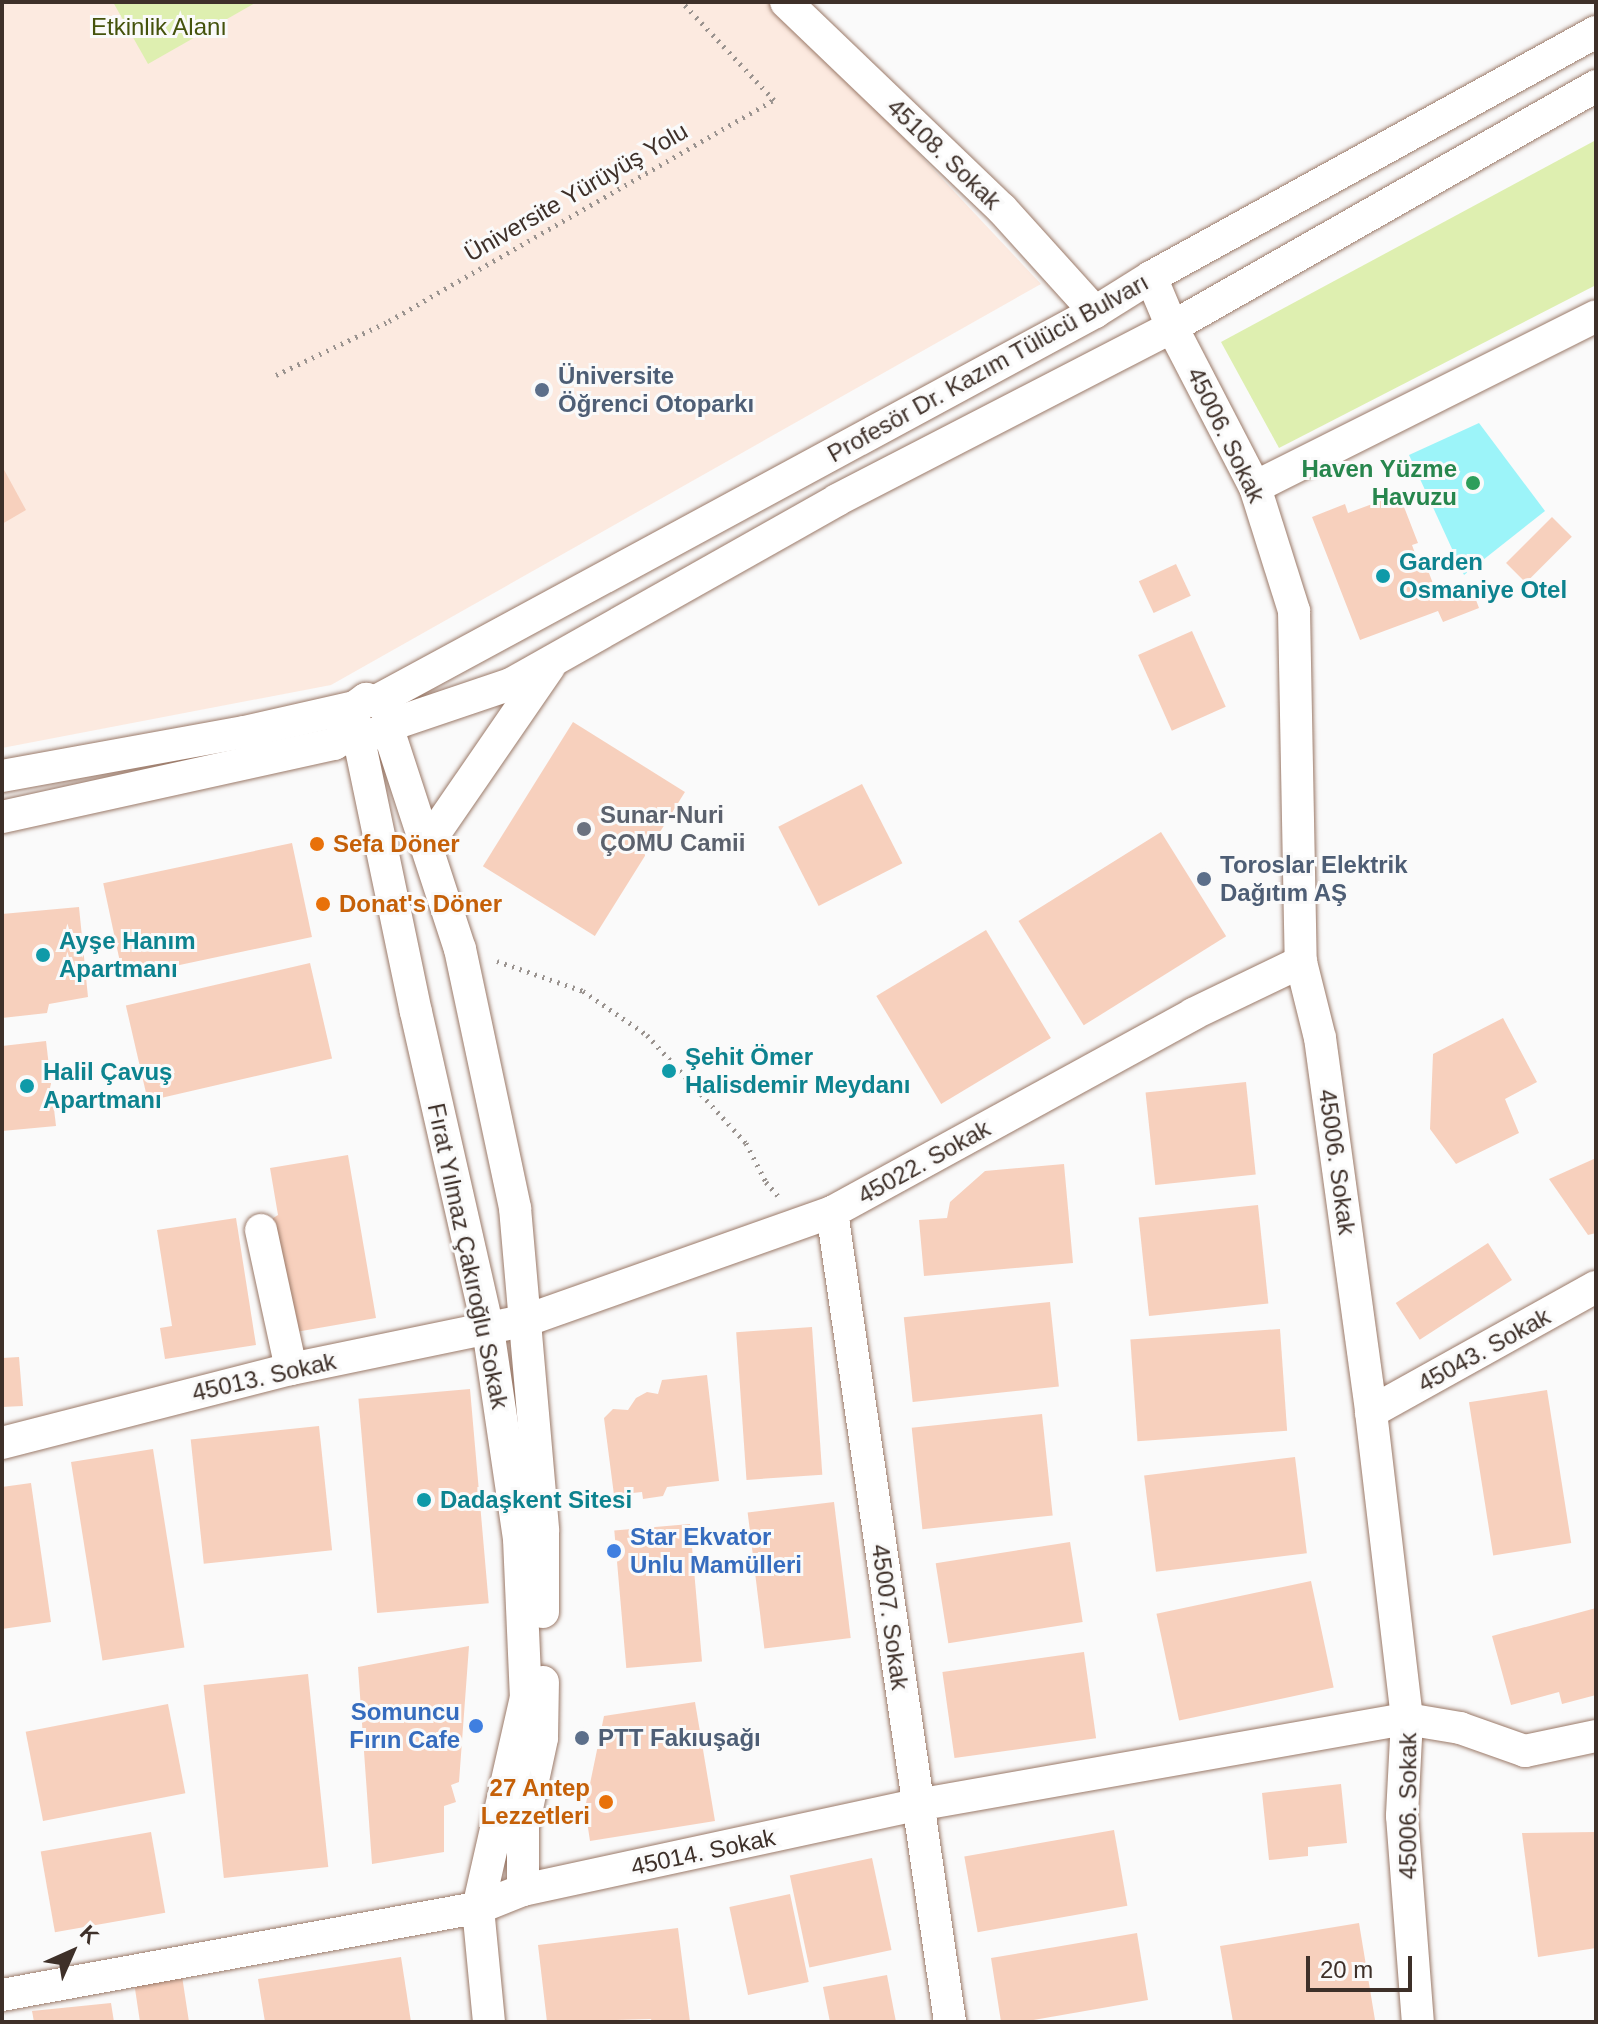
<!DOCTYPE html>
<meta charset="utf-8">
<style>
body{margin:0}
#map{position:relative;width:1598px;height:2024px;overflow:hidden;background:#fafafa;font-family:Helvetica,sans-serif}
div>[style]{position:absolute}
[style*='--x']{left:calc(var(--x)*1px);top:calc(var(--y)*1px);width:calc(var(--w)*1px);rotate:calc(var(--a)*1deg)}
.built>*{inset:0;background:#fceae0}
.green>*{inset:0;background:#deefb0}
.water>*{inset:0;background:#9cf4f9}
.building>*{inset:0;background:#f7d0bd;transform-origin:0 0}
.path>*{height:5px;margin-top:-2.5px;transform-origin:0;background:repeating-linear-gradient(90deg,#9a938f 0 2px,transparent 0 8px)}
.roads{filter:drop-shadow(0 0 2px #9b7a69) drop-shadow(0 0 2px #9b7a69)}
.street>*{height:32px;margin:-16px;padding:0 16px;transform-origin:16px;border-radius:16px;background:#fff}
.dots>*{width:22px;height:22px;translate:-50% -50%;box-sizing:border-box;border:4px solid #fafafa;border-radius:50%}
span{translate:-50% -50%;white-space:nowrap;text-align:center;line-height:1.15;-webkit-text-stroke:6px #fafafa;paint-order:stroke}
.park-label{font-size:24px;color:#45530d}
.street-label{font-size:24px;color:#3e3029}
.service-label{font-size:24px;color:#4e5e75;font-weight:700}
.left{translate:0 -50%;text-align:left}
.leisure-label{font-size:24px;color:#27864d;font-weight:700}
.right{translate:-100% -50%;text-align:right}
.culture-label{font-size:24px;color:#0d838f;font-weight:700}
.worship-label{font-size:24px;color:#5b616d;font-weight:700}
.food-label{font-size:24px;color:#c56008;font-weight:700}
.shop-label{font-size:24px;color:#366cbe;font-weight:700}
.frame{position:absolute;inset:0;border:4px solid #3e3029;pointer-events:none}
.north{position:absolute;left:32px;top:1912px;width:80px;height:80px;-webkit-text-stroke:6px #fafafa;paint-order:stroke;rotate:45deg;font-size:22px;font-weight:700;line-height:32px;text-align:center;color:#3e3029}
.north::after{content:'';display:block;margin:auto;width:28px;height:36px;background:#3e3029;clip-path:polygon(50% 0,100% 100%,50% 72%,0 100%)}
.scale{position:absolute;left:1306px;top:1956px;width:106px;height:36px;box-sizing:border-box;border:4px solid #3e3029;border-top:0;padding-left:10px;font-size:24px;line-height:28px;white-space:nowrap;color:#3e3029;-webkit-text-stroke:6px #fafafa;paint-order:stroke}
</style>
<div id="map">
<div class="built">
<i style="clip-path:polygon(2px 2px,768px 2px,854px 85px,1041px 284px,331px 685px,2px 748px)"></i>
</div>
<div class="green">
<i style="clip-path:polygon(113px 2px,257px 2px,148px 64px)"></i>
<i style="clip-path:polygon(1596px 140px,1596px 285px,1279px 448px,1221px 342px)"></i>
</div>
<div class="water">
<i style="clip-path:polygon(1479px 423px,1545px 511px,1464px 575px,1409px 455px)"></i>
</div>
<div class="building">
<i style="clip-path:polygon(2px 466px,26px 510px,2px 524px)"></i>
<i style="clip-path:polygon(1399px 494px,1418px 543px,1412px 545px,1420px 567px,1426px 565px,1438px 597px,1470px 584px,1479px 608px,1443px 622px,1438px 611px,1360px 640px,1312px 517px,1345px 504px,1348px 513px)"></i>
<i style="left:1552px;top:517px;width:28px;height:65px;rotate:45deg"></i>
<i style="left:1176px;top:564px;width:35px;height:41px;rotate:65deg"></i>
<i style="left:1192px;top:631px;width:83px;height:59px;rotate:66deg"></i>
<i style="left:573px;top:722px;width:132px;height:170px;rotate:32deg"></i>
<i style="left:862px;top:784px;width:89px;height:94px;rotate:63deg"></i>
<i style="left:1161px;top:832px;width:123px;height:168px;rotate:58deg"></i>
<i style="left:292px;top:843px;width:96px;height:193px;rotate:78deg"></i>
<i style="clip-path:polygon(79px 907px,88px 997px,49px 1004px,47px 1013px,2px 1018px,2px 914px)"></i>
<i style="left:986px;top:930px;width:126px;height:128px;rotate:59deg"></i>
<i style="left:310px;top:963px;width:98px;height:189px;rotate:77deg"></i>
<i style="clip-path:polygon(1503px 1018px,1537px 1082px,1505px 1099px,1519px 1133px,1456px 1164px,1430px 1129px,1433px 1054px)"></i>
<i style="clip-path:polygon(46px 1041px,56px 1126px,2px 1131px,2px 1046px)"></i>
<i style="left:1246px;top:1082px;width:93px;height:101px;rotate:84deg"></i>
<i style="clip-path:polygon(348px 1155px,376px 1318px,290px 1333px,270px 1220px,278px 1215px,270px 1168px)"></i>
<i style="clip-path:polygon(1596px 1158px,1596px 1233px,1588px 1235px,1549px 1179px)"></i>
<i style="clip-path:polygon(1064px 1164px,1073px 1263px,924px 1276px,919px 1220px,947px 1218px,950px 1202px,985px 1171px)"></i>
<i style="left:1258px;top:1205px;width:99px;height:120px;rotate:84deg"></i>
<i style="clip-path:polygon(236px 1218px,256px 1345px,165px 1359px,160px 1328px,172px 1326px,157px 1230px)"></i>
<i style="left:1488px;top:1243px;width:44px;height:110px;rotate:57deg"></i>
<i style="left:1050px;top:1302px;width:85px;height:147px;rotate:84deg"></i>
<i style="left:812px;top:1327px;width:148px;height:76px;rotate:86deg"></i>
<i style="left:1280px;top:1329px;width:102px;height:150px;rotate:86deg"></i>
<i style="clip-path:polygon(19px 1357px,23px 1406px,2px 1407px,2px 1358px)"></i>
<i style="clip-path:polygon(707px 1375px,719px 1481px,667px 1487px,663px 1496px,643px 1499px,642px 1492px,614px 1495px,604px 1418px,613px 1409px,628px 1410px,636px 1398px,647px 1392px,658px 1394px,662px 1380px)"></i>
<i style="left:470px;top:1389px;width:215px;height:112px;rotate:85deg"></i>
<i style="left:1547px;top:1390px;width:155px;height:79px;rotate:81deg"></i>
<i style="left:1042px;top:1414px;width:102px;height:131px;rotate:84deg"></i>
<i style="left:319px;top:1426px;width:125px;height:129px;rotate:84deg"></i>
<i style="left:153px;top:1449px;width:201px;height:83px;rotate:81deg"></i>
<i style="left:1295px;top:1457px;width:97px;height:152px;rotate:83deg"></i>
<i style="clip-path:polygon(31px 1483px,51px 1622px,2px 1629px,2px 1487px)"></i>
<i style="left:834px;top:1502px;width:137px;height:87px;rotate:83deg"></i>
<i style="left:690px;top:1524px;width:138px;height:76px;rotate:85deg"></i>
<i style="left:1070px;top:1542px;width:81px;height:136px;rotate:81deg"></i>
<i style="left:1311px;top:1581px;width:109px;height:158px;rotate:78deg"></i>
<i style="clip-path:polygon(1596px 1608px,1596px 1695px,1562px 1704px,1559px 1692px,1511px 1705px,1492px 1636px)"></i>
<i style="clip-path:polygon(469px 1646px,459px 1782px,451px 1785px,456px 1802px,444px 1806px,444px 1852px,372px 1864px,358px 1667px)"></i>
<i style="left:1084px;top:1652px;width:87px;height:143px;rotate:82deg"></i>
<i style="left:308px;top:1674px;width:194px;height:105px;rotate:84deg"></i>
<i style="clip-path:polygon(695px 1702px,715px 1821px,590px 1841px,585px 1808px,604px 1716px)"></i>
<i style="left:168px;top:1704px;width:91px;height:145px;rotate:79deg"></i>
<i style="clip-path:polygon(1341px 1784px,1347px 1843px,1308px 1847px,1308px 1856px,1269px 1860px,1262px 1793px)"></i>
<i style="left:1114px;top:1830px;width:77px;height:152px;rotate:80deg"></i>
<i style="left:151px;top:1832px;width:82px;height:112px;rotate:80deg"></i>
<i style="clip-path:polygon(1596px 1832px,1596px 1948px,1538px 1957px,1522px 1833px)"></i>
<i style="left:872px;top:1858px;width:94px;height:84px;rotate:78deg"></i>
<i style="left:790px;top:1894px;width:90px;height:62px;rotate:78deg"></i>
<i style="clip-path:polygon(1359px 1923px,1375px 2020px,1233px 2022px,1220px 1946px)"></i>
<i style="clip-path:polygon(678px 1928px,690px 2022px,652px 2022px,651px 2019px,547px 2022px,538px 1945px)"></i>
<i style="clip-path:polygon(1137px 1933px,1148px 2000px,1022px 2022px,1001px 2022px,991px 1958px)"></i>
<i style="clip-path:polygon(401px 1957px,411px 2022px,265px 2022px,258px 1979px)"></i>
<i style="clip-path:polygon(887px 1975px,896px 2022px,830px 2022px,823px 1987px)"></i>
<i style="clip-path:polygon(182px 1976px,189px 2022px,140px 2022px,134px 1982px)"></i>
<i style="clip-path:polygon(111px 2003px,114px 2022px,34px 2022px,32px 2011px)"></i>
</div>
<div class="path">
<i style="--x:276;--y:375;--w:125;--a:-25.5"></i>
<i style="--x:389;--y:321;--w:444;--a:-29.9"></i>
<i style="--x:774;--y:100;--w:134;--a:-133.2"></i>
<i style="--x:497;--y:961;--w:91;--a:19.2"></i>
<i style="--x:583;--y:991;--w:78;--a:34.5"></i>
<i style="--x:647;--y:1035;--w:147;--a:47.5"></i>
<i style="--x:746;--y:1143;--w:44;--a:62.9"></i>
<i style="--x:766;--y:1182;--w:18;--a:49"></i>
</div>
<div class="roads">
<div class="street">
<i style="--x:786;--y:2;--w:299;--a:43.8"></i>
<i style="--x:1002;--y:209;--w:139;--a:47.9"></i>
<i style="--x:1151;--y:277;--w:54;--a:67.2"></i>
<i style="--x:1172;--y:327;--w:180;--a:62.6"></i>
<i style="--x:1255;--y:487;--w:130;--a:72.5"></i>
<i style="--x:1294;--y:611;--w:351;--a:88.9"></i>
<i style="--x:1301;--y:962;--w:78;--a:76"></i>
<i style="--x:1320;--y:1038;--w:377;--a:82.2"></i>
<i style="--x:1371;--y:1412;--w:309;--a:83.3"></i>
<i style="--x:1407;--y:1719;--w:97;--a:93"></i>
<i style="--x:1402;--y:1816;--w:207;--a:85.6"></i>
<i style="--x:1255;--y:487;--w:381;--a:-26.6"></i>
<i style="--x:378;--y:700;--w:815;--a:-28.42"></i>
<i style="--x:1095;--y:312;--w:66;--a:-32"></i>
<i style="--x:1151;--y:277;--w:508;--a:-28.84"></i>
<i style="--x:387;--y:726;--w:131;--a:-18.7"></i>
<i style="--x:511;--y:684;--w:374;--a:-29.4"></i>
<i style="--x:837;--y:500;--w:377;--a:-27.3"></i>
<i style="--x:1172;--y:327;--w:488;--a:-29.6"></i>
<i style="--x:387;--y:726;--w:235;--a:71.9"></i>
<i style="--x:460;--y:949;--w:265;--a:78"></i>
<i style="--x:515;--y:1208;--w:324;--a:85"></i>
<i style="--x:543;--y:1531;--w:81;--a:90"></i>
<i style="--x:357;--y:730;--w:288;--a:78.2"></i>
<i style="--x:416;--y:1012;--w:325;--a:77.2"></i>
<i style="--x:488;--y:1329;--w:212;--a:81.6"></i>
<i style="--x:519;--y:1539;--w:158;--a:87.5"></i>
<i style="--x:526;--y:1697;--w:216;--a:102.8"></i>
<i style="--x:478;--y:1908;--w:115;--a:84.5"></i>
<i style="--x:2;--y:776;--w:246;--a:-10.3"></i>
<i style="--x:244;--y:732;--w:114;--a:-12.7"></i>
<i style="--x:355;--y:707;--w:14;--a:-36"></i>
<i style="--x:366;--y:699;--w:18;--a:16"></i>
<i style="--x:383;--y:704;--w:12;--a:59"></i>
<i style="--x:389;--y:714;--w:12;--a:99"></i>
<i style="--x:387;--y:726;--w:11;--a:139"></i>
<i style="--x:379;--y:733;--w:15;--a:172"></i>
<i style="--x:364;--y:735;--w:14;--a:-135"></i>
<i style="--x:354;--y:725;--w:18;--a:-87"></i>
<i style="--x:2;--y:817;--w:340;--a:-12.4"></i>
<i style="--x:334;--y:744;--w:27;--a:-31"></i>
<i style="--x:426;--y:846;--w:217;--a:-55.5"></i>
<i style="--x:832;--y:1212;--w:819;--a:81.71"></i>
<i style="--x:261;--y:1230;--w:142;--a:77.8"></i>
<i style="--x:1371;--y:1412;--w:257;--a:-29.1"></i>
<i style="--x:2;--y:1443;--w:298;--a:-14.4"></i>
<i style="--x:291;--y:1369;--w:241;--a:-11.7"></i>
<i style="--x:527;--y:1320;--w:324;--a:-19.5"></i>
<i style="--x:832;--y:1212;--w:412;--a:-28.7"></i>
<i style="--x:1193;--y:1014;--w:120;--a:-25.7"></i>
<i style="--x:523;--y:1890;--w:63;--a:-90"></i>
<i style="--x:523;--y:1827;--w:91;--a:-77.9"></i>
<i style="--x:542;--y:1738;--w:56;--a:-89"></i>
<i style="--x:2;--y:1995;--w:484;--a:-10.4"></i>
<i style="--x:478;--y:1908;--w:48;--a:-21.8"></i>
<i style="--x:523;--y:1890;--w:403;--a:-12.2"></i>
<i style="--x:917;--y:1805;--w:497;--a:-10"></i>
<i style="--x:1407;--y:1719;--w:54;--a:9.6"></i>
<i style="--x:1460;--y:1728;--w:69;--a:19.5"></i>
<i style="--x:1525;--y:1751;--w:73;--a:-11.9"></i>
</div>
</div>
<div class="dots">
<i style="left:542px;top:390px;background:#5c6f8a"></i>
<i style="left:1473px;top:483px;background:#2e9e5b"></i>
<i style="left:1383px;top:576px;background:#0f9aa8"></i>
<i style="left:584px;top:829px;background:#6b7280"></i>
<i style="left:317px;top:844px;background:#e8710a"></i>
<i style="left:1204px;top:879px;background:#5c6f8a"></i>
<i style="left:323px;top:904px;background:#e8710a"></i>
<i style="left:43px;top:955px;background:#0f9aa8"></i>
<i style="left:669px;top:1071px;background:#0f9aa8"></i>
<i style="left:27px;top:1086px;background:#0f9aa8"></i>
<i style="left:424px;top:1500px;background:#0f9aa8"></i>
<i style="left:614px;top:1551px;background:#3f7fe0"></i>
<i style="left:476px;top:1726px;background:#3f7fe0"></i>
<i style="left:582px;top:1738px;background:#5c6f8a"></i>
<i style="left:606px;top:1802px;background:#e8710a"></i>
</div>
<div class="park-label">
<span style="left:159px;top:27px">Etkinlik Alanı</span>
</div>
<div class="street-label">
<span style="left:944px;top:154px;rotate:44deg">45108. Sokak</span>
<span style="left:576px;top:192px;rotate:-30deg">Üniversite Yürüyüş Yolu</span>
<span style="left:988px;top:368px;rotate:-29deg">Profesör Dr. Kazım Tülücü Bulvarı</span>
<span style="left:1226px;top:435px;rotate:64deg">45006. Sokak</span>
<span style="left:924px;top:1162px;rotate:-29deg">45022. Sokak</span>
<span style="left:1337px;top:1162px;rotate:82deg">45006. Sokak</span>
<span style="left:468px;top:1256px;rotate:78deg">Fırat Yılmaz Çakıroğlu Sokak</span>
<span style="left:1484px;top:1350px;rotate:-29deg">45043. Sokak</span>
<span style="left:264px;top:1377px;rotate:-13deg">45013. Sokak</span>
<span style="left:890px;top:1617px;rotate:82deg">45007. Sokak</span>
<span style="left:1408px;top:1806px;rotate:-90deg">45006. Sokak</span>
<span style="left:703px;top:1852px;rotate:-12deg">45014. Sokak</span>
</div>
<div class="service-label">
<span class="left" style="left:558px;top:390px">Üniversite<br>Öğrenci Otoparkı</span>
<span class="left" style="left:1220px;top:879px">Toroslar Elektrik<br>Dağıtım AŞ</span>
<span class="left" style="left:598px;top:1738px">PTT Fakıuşağı</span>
</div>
<div class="leisure-label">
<span class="right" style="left:1457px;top:483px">Haven Yüzme<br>Havuzu</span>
</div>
<div class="culture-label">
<span class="left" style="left:1399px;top:576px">Garden<br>Osmaniye Otel</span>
<span class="left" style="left:59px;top:955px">Ayşe Hanım<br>Apartmanı</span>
<span class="left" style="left:685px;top:1071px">Şehit Ömer<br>Halisdemir Meydanı</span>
<span class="left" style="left:43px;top:1086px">Halil Çavuş<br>Apartmanı</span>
<span class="left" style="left:440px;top:1500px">Dadaşkent Sitesi</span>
</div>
<div class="worship-label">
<span class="left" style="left:600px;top:829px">Sunar-Nuri<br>ÇOMU Camii</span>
</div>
<div class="food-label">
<span class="left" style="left:333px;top:844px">Sefa Döner</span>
<span class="left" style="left:339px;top:904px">Donat's Döner</span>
<span class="right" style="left:590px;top:1802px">27 Antep<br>Lezzetleri</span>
</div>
<div class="shop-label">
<span class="left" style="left:630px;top:1551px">Star Ekvator<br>Unlu Mamülleri</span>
<span class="right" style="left:460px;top:1726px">Somuncu<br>Fırın Cafe</span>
</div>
<div class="frame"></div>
<div class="north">K</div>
<div class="scale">20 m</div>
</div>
